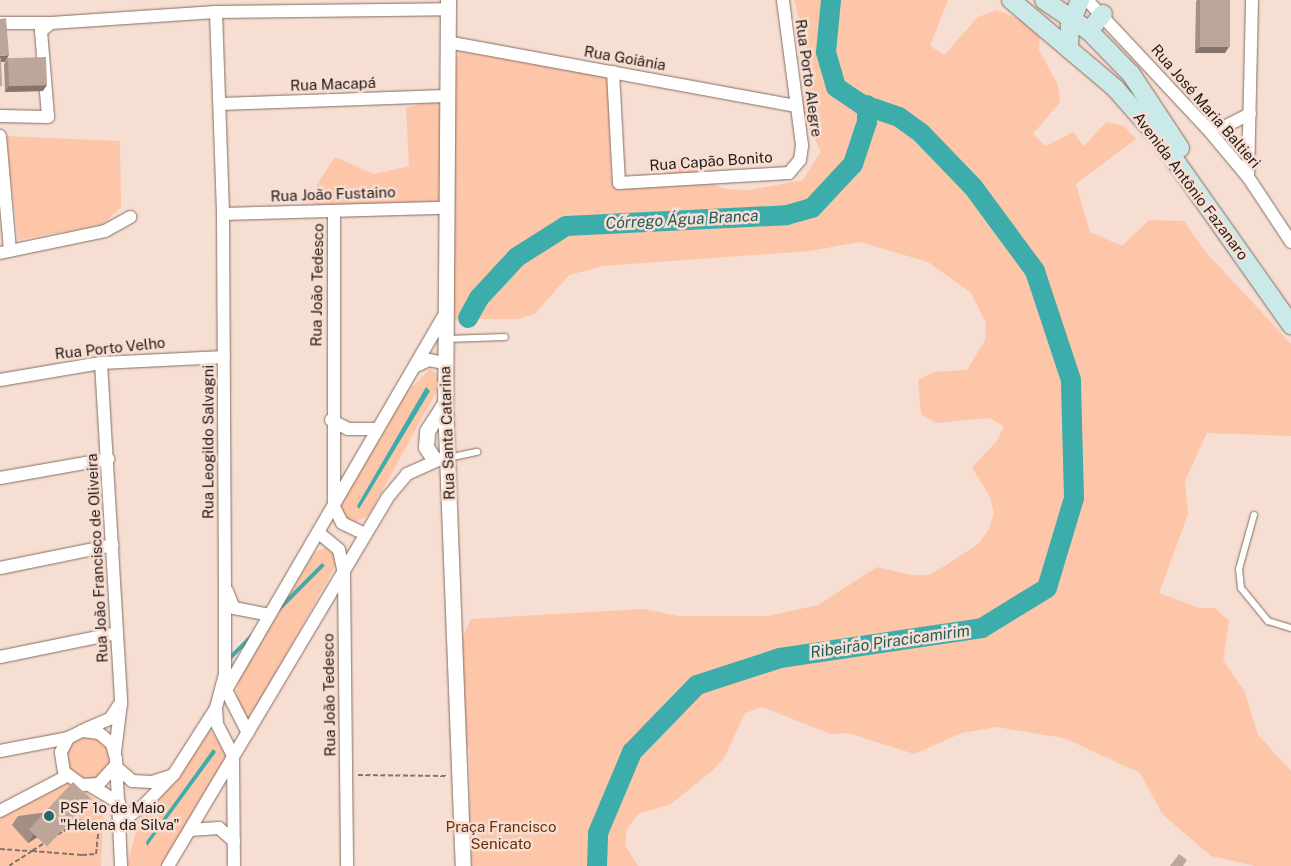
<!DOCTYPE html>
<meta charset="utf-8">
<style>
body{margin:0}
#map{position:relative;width:1291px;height:866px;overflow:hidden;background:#f7ded2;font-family:"Public Sans",sans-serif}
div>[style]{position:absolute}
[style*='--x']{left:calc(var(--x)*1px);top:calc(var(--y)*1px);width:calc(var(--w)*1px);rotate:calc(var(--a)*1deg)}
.green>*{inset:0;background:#fdc6a9}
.round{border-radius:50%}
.water>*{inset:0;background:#3dadac;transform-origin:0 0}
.river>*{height:20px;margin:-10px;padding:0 10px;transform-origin:10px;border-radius:10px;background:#3dadac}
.path>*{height:2px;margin-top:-1px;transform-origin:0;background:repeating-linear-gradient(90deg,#83736b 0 5px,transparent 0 7.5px)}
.roads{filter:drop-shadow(0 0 1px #836d62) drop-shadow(0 0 1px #836d62)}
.service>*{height:6px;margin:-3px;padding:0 3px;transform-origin:3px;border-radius:3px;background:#fff}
.minor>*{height:12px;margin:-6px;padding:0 6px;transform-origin:6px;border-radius:6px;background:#fff}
.tertiary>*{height:15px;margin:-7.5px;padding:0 7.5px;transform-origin:7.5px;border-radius:7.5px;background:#fff}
.secondary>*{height:18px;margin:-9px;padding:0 9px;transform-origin:9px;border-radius:9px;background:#caeae9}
.wall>*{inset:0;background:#a28e84}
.shaded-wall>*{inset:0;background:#84746b}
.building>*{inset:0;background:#bca599;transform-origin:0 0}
.dots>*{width:14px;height:14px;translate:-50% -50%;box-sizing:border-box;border:2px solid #f7ded2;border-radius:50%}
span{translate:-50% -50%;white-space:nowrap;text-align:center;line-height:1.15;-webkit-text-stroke:5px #f7ded2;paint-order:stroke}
.street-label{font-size:15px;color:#231a16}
.poi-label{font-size:15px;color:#231a16}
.left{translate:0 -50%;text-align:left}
.park-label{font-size:15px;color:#68310b}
.water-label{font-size:16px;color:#1f5c5c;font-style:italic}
</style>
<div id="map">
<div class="green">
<i style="clip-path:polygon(794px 0,948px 0,930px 46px,944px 55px,978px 17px,997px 10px,1028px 23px,1040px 34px,1039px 50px,1058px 85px,1060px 102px,1033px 134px,1046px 146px,1073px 132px,1084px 146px,1106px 122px,1124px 126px,1136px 139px,1076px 184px,1090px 232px,1122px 246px,1149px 220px,1184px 221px,1204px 250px,1291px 344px,1291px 436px,1207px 433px,1185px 481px,1188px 514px,1159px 593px,1200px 608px,1215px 608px,1229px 621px,1223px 660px,1245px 692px,1258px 735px,1291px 771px,1291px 866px,1255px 866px,1211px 856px,1163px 815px,1140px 773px,1064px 738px,996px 727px,962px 733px,914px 754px,848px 733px,831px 734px,762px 707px,745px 713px,724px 758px,712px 771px,671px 804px,638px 814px,627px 829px,625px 845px,638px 866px,456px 866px,464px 807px,470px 803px,469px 748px,449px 737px,457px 649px,471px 619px,643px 609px,679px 616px,768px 616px,818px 605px,877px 567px,911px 575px,928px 575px,943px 567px,978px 544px,989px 529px,994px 513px,990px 497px,972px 467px,997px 441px,1004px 426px,989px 418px,936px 423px,921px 414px,918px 380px,934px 372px,967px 370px,985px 340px,986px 323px,971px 293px,928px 262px,860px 242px,810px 251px,603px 266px,569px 275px,535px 314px,518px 319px,450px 319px,442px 216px,434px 202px,363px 214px,327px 211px,313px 202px,317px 184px,335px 157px,374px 174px,409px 166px,406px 108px,439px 98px,443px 64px,458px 57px,459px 51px,608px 77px,615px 127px,610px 136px,611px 177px,615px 180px,663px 175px,670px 160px,688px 158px,702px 168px,709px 183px,725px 189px,750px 190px,803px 180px,821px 151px,805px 121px,802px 104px,812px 70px)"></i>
<i style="clip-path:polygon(6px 136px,120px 141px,121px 207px,102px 225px,18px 240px)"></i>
<i style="clip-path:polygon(430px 369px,439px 376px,440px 385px,369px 515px,352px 524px,338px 515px,342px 493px,405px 394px)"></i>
<i style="clip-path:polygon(331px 545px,340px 558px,249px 721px,236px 700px,238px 679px,314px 553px)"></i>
<i style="clip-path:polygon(206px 724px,231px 758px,167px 866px,127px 866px,139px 820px)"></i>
<i class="round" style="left:66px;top:736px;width:44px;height:44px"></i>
<i style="clip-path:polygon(71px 778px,104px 807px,101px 866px,0 866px,0 816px)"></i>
</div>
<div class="water">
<i style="clip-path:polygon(426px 387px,430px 391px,359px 509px,357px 506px)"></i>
<i style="left:322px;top:563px;width:4px;height:142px;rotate:45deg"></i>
<i style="clip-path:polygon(213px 749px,216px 752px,147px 846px,146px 842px)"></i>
</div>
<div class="river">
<i style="--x:468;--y:318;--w:23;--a:-61"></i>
<i style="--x:479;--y:298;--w:56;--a:-47.2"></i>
<i style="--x:517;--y:257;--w:58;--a:-32.3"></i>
<i style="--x:566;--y:226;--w:221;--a:-2.8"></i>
<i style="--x:787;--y:215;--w:26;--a:-16"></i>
<i style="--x:812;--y:208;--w:60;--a:-47"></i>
<i style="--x:853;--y:164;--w:44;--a:-71.6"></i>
<i style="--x:867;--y:122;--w:17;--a:-90"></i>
<i style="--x:597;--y:866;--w:33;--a:-88"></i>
<i style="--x:598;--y:833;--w:88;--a:-67.2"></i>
<i style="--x:632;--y:752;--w:93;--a:-45.9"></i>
<i style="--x:697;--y:685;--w:87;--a:-18"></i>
<i style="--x:780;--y:658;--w:204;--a:-8.4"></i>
<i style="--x:982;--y:628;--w:76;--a:-31.6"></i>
<i style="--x:1047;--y:588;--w:94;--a:-73.3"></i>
<i style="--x:1074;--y:498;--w:118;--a:-91.5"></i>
<i style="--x:1071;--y:380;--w:115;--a:-108.3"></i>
<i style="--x:1035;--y:271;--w:104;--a:-126.4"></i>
<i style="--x:973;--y:187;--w:75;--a:-133.9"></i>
<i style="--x:921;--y:133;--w:27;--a:-144"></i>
<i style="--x:899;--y:117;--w:40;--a:-161.1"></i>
<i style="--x:861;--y:104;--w:30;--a:-146"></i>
<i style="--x:836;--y:87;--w:36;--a:-106"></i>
<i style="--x:826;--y:52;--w:52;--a:-84.5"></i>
</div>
<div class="path">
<i style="--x:358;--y:775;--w:88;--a:0.7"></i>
<i style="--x:0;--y:849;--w:32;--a:4"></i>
<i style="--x:32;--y:851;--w:50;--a:4.6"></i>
<i style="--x:82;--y:855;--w:14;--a:-4"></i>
<i style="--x:96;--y:854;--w:28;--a:-84"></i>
<i style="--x:99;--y:826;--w:20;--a:-162"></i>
<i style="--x:80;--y:820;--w:22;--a:146"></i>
<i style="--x:62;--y:832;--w:36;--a:148"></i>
<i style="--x:32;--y:851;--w:27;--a:147"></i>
</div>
<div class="roads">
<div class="service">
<i style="--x:446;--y:339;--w:59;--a:-1.9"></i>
<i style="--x:448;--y:458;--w:30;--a:-12"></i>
<i style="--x:1254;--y:515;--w:56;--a:105.5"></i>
<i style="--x:1239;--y:569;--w:19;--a:84"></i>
<i style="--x:1241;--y:588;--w:43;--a:50.7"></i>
<i style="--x:1268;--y:621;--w:24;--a:17"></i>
</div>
<div class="minor">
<i style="--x:1087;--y:0;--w:174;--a:46.9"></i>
<i style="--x:1206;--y:127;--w:65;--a:50"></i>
<i style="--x:1248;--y:177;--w:78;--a:56.5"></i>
<i style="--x:216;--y:12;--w:202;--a:88"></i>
<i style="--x:223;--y:214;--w:370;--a:89.7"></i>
<i style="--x:225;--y:584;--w:90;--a:90"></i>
<i style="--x:225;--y:674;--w:35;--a:105"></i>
<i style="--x:216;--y:708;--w:16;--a:86"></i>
<i style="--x:217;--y:724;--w:35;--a:63"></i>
<i style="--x:233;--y:755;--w:111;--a:89.5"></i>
<i style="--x:0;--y:23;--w:51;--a:0"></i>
<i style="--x:51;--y:23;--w:13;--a:141"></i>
<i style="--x:41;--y:31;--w:86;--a:85.3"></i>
<i style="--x:48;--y:117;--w:48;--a:-178.8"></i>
<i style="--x:51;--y:23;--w:165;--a:-3.8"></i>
<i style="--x:216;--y:12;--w:232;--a:-0.7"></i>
<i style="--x:447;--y:42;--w:355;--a:10.4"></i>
<i style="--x:613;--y:72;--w:111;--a:86.9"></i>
<i style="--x:619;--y:183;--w:170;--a:-3.4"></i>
<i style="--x:789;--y:173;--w:17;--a:-50"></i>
<i style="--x:800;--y:160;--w:15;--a:-82"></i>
<i style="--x:802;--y:145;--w:146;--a:-97.5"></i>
<i style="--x:220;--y:104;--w:227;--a:-2"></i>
<i style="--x:1206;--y:127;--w:20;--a:-3"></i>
<i style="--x:1226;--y:126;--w:27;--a:-27"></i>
<i style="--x:0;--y:136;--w:115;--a:85"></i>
<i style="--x:1248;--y:177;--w:177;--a:-88.7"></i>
<i style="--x:334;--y:211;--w:296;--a:90"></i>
<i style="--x:334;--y:507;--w:18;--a:63"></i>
<i style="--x:342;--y:523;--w:25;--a:26"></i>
<i style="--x:223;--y:214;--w:221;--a:-1.6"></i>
<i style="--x:0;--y:253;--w:107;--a:-11.8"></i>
<i style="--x:105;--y:231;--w:29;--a:-29"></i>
<i style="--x:101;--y:363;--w:341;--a:86.6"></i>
<i style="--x:121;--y:703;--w:49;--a:97"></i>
<i style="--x:416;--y:366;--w:14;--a:-25"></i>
<i style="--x:429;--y:360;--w:16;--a:11"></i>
<i style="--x:0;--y:380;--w:102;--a:-9.6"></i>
<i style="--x:101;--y:363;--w:123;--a:-2.8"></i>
<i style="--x:331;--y:420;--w:19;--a:28"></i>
<i style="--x:348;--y:429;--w:29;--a:0"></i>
<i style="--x:0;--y:478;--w:110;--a:-10"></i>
<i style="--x:319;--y:533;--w:26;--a:40"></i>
<i style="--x:339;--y:550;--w:24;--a:78"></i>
<i style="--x:344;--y:573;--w:293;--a:89.4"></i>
<i style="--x:0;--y:568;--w:115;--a:-11.5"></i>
<i style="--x:227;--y:591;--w:18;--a:68"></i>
<i style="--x:234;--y:608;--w:36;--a:11"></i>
<i style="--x:0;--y:657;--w:119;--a:-11.6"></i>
<i style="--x:226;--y:690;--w:433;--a:-59.8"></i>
<i style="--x:226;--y:690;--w:48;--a:62.9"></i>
<i style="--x:86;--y:729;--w:26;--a:-23"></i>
<i style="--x:110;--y:719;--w:17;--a:-57"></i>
<i style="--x:0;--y:751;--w:69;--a:-10.8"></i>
<i style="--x:115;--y:766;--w:24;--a:132"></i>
<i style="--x:99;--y:784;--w:17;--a:177"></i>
<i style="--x:82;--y:785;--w:22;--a:-144"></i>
<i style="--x:64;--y:772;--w:20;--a:-99"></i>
<i style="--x:61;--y:752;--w:16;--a:-63"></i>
<i style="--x:68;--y:738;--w:16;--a:-27"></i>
<i style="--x:82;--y:731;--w:17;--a:7"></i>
<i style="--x:99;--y:733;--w:17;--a:40"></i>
<i style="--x:112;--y:744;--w:16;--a:75"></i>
<i style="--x:116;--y:759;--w:107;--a:87.3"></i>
<i style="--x:115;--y:766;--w:23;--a:41"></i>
<i style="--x:132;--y:781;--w:20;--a:3"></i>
<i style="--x:152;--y:782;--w:19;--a:-18"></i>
<i style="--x:91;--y:786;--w:33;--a:31"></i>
<i style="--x:0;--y:811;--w:76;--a:-27.6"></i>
<i style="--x:119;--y:823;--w:31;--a:-36"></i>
<i style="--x:144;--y:805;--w:43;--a:-45.9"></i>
<i style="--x:174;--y:774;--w:78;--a:-57.5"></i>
<i style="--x:190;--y:830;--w:29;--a:-4"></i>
<i style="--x:219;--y:828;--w:20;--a:41"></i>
<i style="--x:168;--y:866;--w:428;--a:-59.2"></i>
<i style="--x:387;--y:498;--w:31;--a:-50"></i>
<i style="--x:407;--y:474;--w:39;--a:-24"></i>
</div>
<div class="tertiary">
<i style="--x:448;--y:0;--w:403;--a:90.4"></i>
<i style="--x:445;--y:403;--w:463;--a:87.8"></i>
<i style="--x:434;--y:459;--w:14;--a:-124"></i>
<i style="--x:426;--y:447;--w:16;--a:-86"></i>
<i style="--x:427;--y:431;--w:33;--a:-57"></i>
</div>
<div class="secondary">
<i style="--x:1011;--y:0;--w:136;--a:40.2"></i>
<i style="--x:1115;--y:88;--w:68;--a:48.6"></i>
<i style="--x:1160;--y:139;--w:228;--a:54.8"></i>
<i style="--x:1044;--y:0;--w:55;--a:34.6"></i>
<i style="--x:1089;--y:31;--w:60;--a:45.7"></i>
<i style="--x:1131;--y:74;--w:89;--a:56.5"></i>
<i style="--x:1089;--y:31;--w:22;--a:-51"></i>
<i style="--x:1069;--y:49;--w:24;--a:-88"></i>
<i style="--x:1070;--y:25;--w:27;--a:-68"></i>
</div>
</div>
<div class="wall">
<i style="clip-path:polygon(1197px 0,1230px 0,1225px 53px,1195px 53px,1196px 2px)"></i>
<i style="clip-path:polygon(8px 58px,43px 91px,5px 92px,4px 64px)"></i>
<i style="clip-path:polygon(86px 807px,28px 843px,12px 825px,18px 816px)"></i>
</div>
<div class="shaded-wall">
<i style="clip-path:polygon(1200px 47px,1229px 47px,1225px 53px,1195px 53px)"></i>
<i style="clip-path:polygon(9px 55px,5px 62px,0 62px,0 56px)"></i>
<i style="clip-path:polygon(47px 85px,43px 91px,5px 92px,9px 86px)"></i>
<i style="clip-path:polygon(91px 799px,86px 807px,28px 843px,33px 835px)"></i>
</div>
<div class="building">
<i style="left:1200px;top:0;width:30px;height:47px"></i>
<i style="clip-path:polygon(6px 18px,9px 55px,0 56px,0 19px)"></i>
<i style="left:46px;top:57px;width:28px;height:38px;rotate:88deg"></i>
<i style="clip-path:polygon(0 58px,1px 58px,2px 86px,0 86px)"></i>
<i style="left:73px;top:782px;width:25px;height:65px;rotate:43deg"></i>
<i style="clip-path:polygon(1179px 854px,1187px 860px,1183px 866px,1170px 866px)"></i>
</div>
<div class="dots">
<i style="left:49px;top:816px;background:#1e6a6a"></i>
</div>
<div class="street-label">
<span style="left:625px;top:58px;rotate:10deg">Rua Goiânia</span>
<span style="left:809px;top:78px;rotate:82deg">Rua Porto Alegre</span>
<span style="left:333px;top:84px;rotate:-2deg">Rua Macapá</span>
<span style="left:1206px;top:106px;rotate:49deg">Rua José Maria Baltieri</span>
<span style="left:711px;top:161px;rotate:-4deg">Rua Capão Bonito</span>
<span style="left:1191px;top:186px;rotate:53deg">Avenida Antônio Fazanaro</span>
<span style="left:333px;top:194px;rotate:-2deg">Rua João Fustaino</span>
<span style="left:317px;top:285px;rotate:-89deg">Rua João Tedesco</span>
<span style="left:110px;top:348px;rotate:-6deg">Rua Porto Velho</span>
<span style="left:447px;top:433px;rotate:-92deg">Rua Santa Catarina</span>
<span style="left:208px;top:442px;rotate:-90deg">Rua Leogildo Salvagni</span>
<span style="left:97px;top:558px;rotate:-93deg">Rua João Francisco de Oliveira</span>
<span style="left:329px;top:695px;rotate:-91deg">Rua João Tedesco</span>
</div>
<div class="poi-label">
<span class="left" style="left:60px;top:816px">PSF 1o de Maio<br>"Helena da Silva"</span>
</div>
<div class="park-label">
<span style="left:501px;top:835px">Praça Francisco<br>Senicato</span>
</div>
<div class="water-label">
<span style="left:682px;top:220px;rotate:-3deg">Córrego Água Branca</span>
<span style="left:890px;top:642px;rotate:-8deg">Ribeirão Piracicamirim</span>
</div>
</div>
